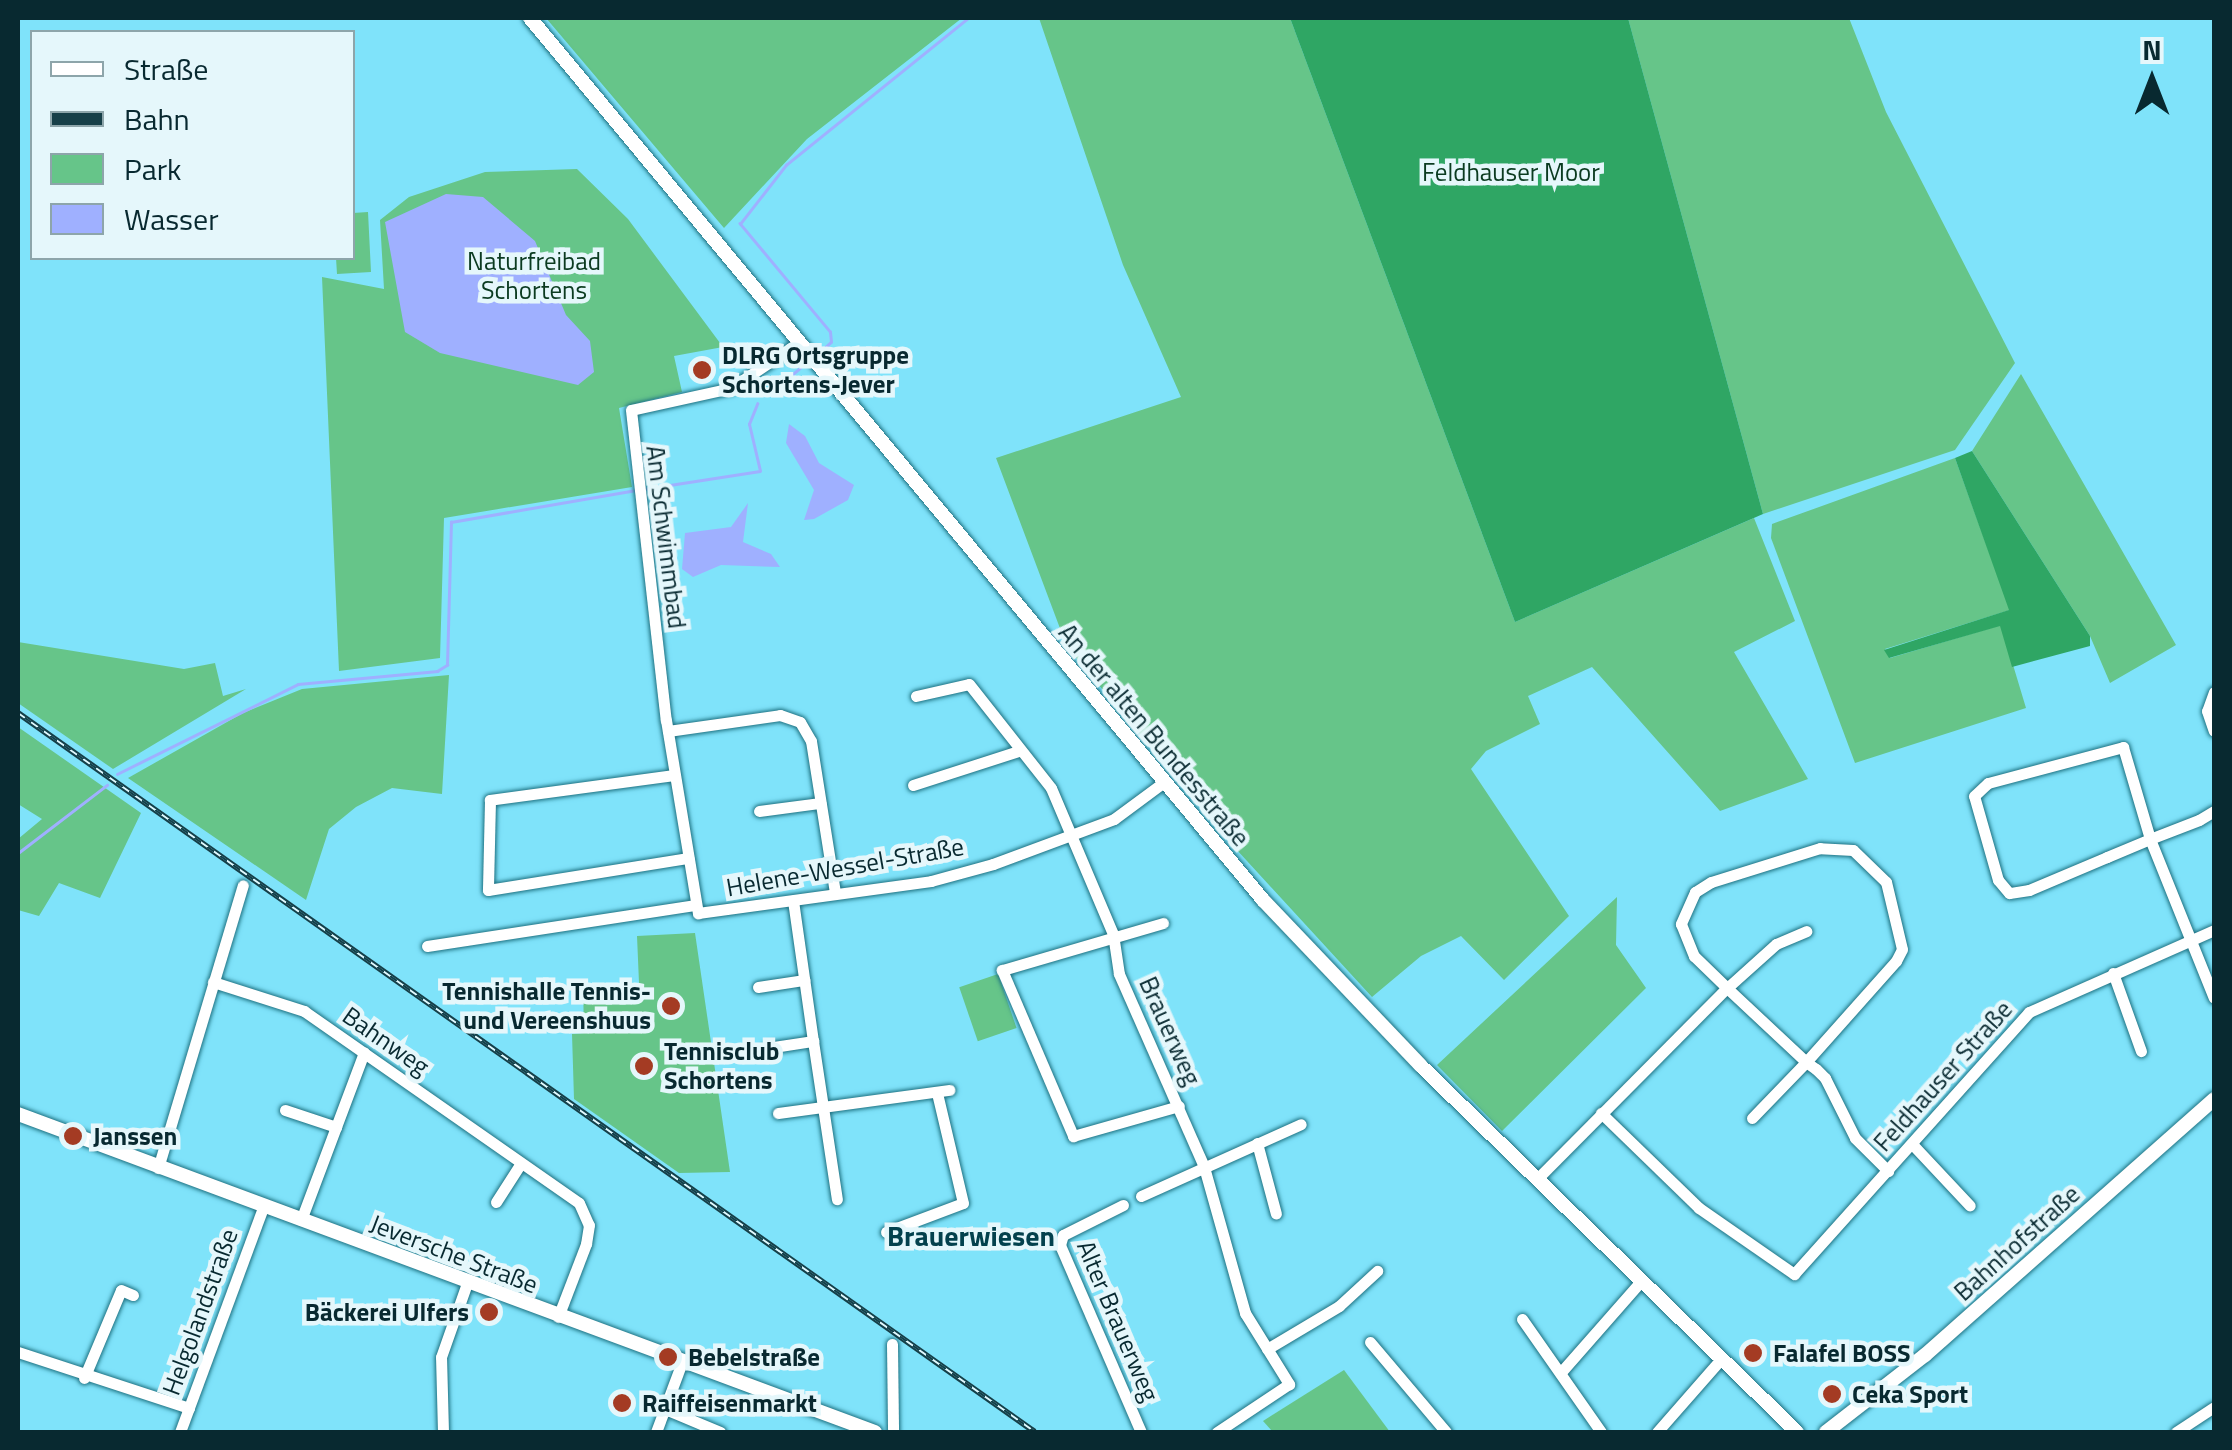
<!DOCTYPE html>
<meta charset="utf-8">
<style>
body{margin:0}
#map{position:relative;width:2232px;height:1450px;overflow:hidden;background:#7fe3fa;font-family:"Titillium Web",sans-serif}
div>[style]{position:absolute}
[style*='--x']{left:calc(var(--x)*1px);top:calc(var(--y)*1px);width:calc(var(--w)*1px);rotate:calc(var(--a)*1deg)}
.green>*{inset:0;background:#66c589;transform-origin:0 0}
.forest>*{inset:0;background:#2fa664}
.water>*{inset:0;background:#9fb0ff}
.stream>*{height:2.5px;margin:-1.25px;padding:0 1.25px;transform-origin:1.25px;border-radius:1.25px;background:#9fb0ff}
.roads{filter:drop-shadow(0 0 2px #1e7181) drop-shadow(0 0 2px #1e7181)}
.minor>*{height:11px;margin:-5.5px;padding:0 5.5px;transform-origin:5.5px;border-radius:5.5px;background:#fff}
.tertiary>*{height:14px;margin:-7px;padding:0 7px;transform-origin:7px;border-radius:7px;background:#fff}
.rail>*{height:6px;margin-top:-3px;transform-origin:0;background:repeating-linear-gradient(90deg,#e5f7fb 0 8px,#163f48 0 16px);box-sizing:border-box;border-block:2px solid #163f48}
.dots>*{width:28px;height:28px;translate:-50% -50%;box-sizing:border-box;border:5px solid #e5f7fb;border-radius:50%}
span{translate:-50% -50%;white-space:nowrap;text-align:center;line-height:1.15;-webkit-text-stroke:9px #e5f7fb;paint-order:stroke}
.park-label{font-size:25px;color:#0b3b20}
.poi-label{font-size:25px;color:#082930;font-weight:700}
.left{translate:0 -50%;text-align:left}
.right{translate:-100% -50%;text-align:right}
.street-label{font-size:25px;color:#082930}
.neighbourhood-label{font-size:28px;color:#03414d;font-weight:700}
.frame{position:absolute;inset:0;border:20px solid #082930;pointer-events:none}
.legend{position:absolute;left:30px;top:30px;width:325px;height:230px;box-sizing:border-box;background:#e5f7fb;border:2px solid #8da5aa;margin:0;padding:12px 18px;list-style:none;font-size:30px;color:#082930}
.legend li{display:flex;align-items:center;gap:20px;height:50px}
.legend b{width:50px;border:2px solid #8da5aa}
.north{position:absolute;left:2102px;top:30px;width:100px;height:100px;-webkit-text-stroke:8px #e5f7fb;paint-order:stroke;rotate:0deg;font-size:28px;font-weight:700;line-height:40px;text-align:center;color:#082930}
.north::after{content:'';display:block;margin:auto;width:35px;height:45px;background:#082930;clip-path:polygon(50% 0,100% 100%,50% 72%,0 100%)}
</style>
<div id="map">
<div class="green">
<i style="clip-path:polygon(546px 18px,962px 18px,807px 139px,724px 228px)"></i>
<i style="clip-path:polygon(1039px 18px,1290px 18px,1515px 622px,1754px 518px,1795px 621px,1734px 652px,1808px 779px,1720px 811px,1592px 667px,1528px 696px,1540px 724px,1486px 751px,1471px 769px,1569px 916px,1504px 980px,1461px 936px,1421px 956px,1372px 997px,1236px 849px,1067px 647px,996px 458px,1181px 397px,1123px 265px)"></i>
<i style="clip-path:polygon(1628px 18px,1849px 18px,1886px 112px,2015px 363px,1955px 450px,1763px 514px)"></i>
<i style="clip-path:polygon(577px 169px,628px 219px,723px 347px,674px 356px,682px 392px,619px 408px,632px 487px,444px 518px,440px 658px,339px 671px,322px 277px,384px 289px,380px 220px,409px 197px,485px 172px)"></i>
<i style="clip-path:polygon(368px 212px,371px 272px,337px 274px,336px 258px,352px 258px,353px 213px)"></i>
<i style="clip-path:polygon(2021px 374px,2176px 645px,2110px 683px,2090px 636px,1972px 451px)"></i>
<i style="clip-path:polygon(1955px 458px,2010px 610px,1885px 649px,1890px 658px,2001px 625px,2026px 708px,1855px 763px,1771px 538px,1772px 524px)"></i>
<i style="clip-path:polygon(18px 642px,184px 669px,215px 663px,223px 696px,246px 689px,113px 769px,18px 703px)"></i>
<i style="clip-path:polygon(449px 675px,442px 794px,392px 788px,356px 807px,329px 829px,306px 900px,128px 778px,243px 713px,302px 689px)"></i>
<i style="clip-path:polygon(18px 727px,141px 813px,100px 898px,59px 883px,39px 916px,18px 910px,18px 839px,42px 819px,18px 804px)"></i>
<i style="clip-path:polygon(1617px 897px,1616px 945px,1646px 988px,1502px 1131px,1437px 1065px)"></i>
<i style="clip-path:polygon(695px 933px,730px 1172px,679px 1173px,574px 1099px,572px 1034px,584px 1033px,583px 984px,639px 983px,637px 936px)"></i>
<i style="left:998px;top:974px;width:57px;height:41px;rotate:71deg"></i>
<i style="clip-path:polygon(1344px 1370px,1390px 1432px,1273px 1432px,1263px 1421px)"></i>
</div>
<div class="forest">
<i style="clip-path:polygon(1290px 18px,1628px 18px,1763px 514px,1515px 622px)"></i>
<i style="clip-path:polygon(1972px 451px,2090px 636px,2090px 646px,2012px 667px,2000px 626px,1889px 658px,1884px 650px,2009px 610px,1955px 458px)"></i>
</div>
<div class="water">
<i style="clip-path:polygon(446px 194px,483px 197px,535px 241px,566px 315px,590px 341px,594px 372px,578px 385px,440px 353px,405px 332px,385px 222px)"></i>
<i style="clip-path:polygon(789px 424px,805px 436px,819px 463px,854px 485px,848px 500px,814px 519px,804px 520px,814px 490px,786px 443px)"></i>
<i style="clip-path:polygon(748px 503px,743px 542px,771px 554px,780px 567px,721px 565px,693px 577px,682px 569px,685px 533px,731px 527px)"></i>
</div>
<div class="stream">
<i style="--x:821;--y:351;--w:13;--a:-42"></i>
<i style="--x:831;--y:342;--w:10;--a:-96"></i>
<i style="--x:830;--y:332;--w:141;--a:-129.8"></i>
<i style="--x:740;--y:224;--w:75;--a:-52.1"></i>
<i style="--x:786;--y:165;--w:234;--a:-38.9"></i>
<i style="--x:769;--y:394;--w:40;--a:-40"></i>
<i style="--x:644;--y:489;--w:117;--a:-8.8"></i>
<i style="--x:760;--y:471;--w:48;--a:-103.2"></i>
<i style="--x:749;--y:424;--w:22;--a:-68"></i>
<i style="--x:117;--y:774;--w:202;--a:-26.4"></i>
<i style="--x:298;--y:684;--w:140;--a:-5.3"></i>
<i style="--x:437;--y:671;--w:12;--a:-31"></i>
<i style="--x:447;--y:665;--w:143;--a:-88.4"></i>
<i style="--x:451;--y:522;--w:189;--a:-9.8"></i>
<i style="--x:18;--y:853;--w:112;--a:-37.4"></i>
</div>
<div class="roads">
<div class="minor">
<i style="--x:798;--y:343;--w:81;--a:146.1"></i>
<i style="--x:731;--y:388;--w:102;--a:167.6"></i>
<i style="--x:631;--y:410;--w:312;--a:83.6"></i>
<i style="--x:666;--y:720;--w:196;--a:80.6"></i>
<i style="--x:698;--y:913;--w:235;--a:-7.8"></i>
<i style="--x:931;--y:881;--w:64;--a:-15.3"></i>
<i style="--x:993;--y:864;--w:129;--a:-20.4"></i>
<i style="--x:1114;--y:819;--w:62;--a:-36.5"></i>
<i style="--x:2214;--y:692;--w:20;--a:110"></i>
<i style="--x:2207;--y:711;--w:21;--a:71"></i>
<i style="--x:916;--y:696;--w:54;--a:-12.8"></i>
<i style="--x:969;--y:684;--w:132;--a:51.7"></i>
<i style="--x:1051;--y:788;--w:159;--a:67"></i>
<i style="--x:1113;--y:934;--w:40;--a:81.5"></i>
<i style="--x:1119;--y:974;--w:211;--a:66.2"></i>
<i style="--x:1204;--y:1167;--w:152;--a:74.3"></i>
<i style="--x:1245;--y:1313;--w:84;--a:58.2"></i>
<i style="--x:1289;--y:1384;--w:87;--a:146.3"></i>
<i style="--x:668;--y:731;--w:113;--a:-8.1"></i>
<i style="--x:780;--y:715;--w:21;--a:19"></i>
<i style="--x:800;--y:722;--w:22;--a:60"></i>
<i style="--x:811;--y:741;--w:153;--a:81"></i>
<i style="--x:674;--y:775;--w:186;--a:172.3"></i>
<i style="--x:490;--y:800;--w:90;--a:91.3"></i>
<i style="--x:488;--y:890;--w:203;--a:-9.1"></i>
<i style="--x:913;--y:785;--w:110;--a:-17.9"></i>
<i style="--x:759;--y:811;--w:62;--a:-7.5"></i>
<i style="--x:2214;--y:811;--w:17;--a:149"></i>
<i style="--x:2199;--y:820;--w:53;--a:158.8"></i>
<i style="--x:2150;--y:839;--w:47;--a:157.3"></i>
<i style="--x:2107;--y:857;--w:85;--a:157.1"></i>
<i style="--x:2029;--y:890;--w:20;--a:171"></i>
<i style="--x:2009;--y:893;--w:17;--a:-130"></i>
<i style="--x:1998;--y:880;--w:87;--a:-105.9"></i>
<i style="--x:1974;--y:796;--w:19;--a:-43"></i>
<i style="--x:1988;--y:783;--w:140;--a:-14.9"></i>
<i style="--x:2123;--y:747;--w:96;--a:73.6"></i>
<i style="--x:2150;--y:839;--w:171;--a:68.1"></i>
<i style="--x:1163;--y:923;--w:168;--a:163.7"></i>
<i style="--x:1002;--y:970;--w:181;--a:66.8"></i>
<i style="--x:1073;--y:1136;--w:110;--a:-15.8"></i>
<i style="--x:427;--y:946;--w:272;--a:-8.7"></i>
<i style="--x:2113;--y:973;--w:83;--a:70.3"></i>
<i style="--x:213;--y:982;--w:96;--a:17.7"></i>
<i style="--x:304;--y:1011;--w:335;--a:34.9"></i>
<i style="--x:579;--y:1203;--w:24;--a:66"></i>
<i style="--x:589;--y:1225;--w:19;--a:99"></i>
<i style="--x:586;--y:1244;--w:78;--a:111"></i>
<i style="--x:758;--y:987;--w:47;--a:-8.7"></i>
<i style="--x:813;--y:1041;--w:160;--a:81.4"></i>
<i style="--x:767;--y:1048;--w:47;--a:-8.7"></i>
<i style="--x:813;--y:1041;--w:142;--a:-98.1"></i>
<i style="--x:285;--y:1110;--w:54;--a:18.4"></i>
<i style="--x:778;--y:1113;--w:173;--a:-7.7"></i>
<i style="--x:1601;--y:1113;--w:136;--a:44.1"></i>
<i style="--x:1699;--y:1208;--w:116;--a:34.8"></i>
<i style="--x:1794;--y:1274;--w:352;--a:-48.1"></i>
<i style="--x:2029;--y:1012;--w:202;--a:-23.9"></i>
<i style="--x:1752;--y:1118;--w:78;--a:-46"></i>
<i style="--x:1806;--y:1062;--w:135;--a:-48.3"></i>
<i style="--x:1896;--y:961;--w:13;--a:-63"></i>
<i style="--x:1902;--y:949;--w:69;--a:-103.4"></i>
<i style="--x:1886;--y:882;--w:46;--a:-135.9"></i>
<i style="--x:1853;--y:850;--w:33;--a:-177"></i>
<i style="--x:1820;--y:848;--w:114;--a:162.7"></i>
<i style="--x:1711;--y:882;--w:19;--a:148"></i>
<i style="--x:1695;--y:892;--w:35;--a:114"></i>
<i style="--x:1681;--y:924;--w:35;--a:68"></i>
<i style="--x:1694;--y:956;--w:46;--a:44.1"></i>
<i style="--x:1727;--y:988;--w:108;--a:43.1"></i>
<i style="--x:1806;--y:1062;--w:12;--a:35"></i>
<i style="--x:1816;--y:1069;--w:13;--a:45"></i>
<i style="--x:1825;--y:1078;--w:67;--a:63.4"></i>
<i style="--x:1855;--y:1138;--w:47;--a:45"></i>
<i style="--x:1257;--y:1143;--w:73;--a:75"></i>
<i style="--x:1913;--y:1145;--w:83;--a:46.9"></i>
<i style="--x:158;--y:1168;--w:295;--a:-73.3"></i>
<i style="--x:1537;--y:1179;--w:269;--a:-45.2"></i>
<i style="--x:1727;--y:988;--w:66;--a:-41.9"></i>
<i style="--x:1776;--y:944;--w:33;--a:-23"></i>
<i style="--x:1141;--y:1196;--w:175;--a:-24.2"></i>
<i style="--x:496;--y:1202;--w:46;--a:-57.3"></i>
<i style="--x:1123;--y:1205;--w:67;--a:153.4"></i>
<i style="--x:1063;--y:1235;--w:10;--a:107"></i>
<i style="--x:1060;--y:1245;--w:204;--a:66.6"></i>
<i style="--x:301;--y:1220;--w:179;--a:-69.4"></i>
<i style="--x:886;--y:1232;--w:82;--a:-20.6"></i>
<i style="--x:963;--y:1203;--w:113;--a:-103.3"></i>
<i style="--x:1522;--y:1319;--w:138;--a:55"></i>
<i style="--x:1370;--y:1342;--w:118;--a:49.8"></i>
<i style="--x:892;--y:1344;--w:88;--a:89.3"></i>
<i style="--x:1267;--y:1349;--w:84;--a:-30.8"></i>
<i style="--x:1339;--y:1306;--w:52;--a:-42.6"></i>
<i style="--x:18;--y:1352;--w:180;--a:18.1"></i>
<i style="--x:1562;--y:1371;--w:121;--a:-48.7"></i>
<i style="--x:84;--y:1378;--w:95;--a:-67.2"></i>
<i style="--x:121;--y:1290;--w:13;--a:23"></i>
<i style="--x:665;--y:1409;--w:60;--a:22.7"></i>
<i style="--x:180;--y:1432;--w:239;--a:-69.7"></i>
<i style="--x:443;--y:1432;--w:75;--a:-91.5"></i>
<i style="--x:441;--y:1357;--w:78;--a:-70.6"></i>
<i style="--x:656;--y:1432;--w:75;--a:-69.6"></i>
<i style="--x:1657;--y:1432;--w:97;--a:-48.8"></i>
<i style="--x:2176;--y:1432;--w:45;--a:-33.3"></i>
</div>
<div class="tertiary">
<i style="--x:530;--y:18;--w:1147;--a:50.27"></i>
<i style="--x:1263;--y:900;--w:228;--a:46.4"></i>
<i style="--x:1420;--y:1065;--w:526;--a:44.23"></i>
<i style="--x:18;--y:1114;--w:914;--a:20.36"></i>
<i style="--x:1826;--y:1432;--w:125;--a:-37.9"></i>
<i style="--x:1925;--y:1355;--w:386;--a:-41.5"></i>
</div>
</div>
<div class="rail">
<i style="--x:18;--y:713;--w:1245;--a:35.26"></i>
</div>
<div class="dots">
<i style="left:702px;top:370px;background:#a43b23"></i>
<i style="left:671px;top:1006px;background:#a43b23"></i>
<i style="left:644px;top:1066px;background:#a43b23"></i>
<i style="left:73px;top:1136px;background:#a43b23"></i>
<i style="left:489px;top:1312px;background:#a43b23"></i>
<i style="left:1753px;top:1353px;background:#a43b23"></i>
<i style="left:668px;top:1357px;background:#a43b23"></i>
<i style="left:1832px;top:1394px;background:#a43b23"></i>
<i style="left:622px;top:1403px;background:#a43b23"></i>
</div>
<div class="park-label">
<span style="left:1511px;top:172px">Feldhauser Moor</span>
<span style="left:534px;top:276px">Naturfreibad<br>Schortens</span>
</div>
<div class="poi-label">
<span class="left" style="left:722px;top:370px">DLRG Ortsgruppe<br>Schortens-Jever</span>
<span class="right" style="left:651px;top:1006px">Tennishalle Tennis-<br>und Vereenshuus</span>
<span class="left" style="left:664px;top:1066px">Tennisclub<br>Schortens</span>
<span class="left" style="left:93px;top:1136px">Janssen</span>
<span class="right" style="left:469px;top:1312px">Bäckerei Ulfers</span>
<span class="left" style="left:1773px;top:1353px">Falafel BOSS</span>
<span class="left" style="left:688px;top:1357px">Bebelstraße</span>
<span class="left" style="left:1852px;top:1394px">Ceka Sport</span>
<span class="left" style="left:642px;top:1403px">Raiffeisenmarkt</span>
</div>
<div class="street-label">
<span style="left:666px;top:537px;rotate:83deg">Am Schwimmbad</span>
<span style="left:1154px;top:735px;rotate:50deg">An der alten Bundesstraße</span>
<span style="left:845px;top:867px;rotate:-10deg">Helene-Wessel-Straße</span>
<span style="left:1170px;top:1031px;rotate:66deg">Brauerweg</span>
<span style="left:386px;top:1041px;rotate:35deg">Bahnweg</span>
<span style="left:1943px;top:1076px;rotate:-48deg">Feldhauser Straße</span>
<span style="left:2017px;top:1243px;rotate:-42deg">Bahnhofstraße</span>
<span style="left:454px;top:1254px;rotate:21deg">Jeversche Straße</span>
<span style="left:200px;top:1312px;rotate:-70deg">Helgolandstraße</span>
<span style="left:1118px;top:1321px;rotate:67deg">Alter Brauerweg</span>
</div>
<div class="neighbourhood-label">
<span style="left:971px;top:1236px">Brauerwiesen</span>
</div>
<div class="frame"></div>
<ul class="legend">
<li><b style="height:12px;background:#fff"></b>Straße</li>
<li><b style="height:12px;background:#163f48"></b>Bahn</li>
<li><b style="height:28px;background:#66c589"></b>Park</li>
<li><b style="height:28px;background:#9fb0ff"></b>Wasser</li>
</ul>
<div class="north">N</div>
</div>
